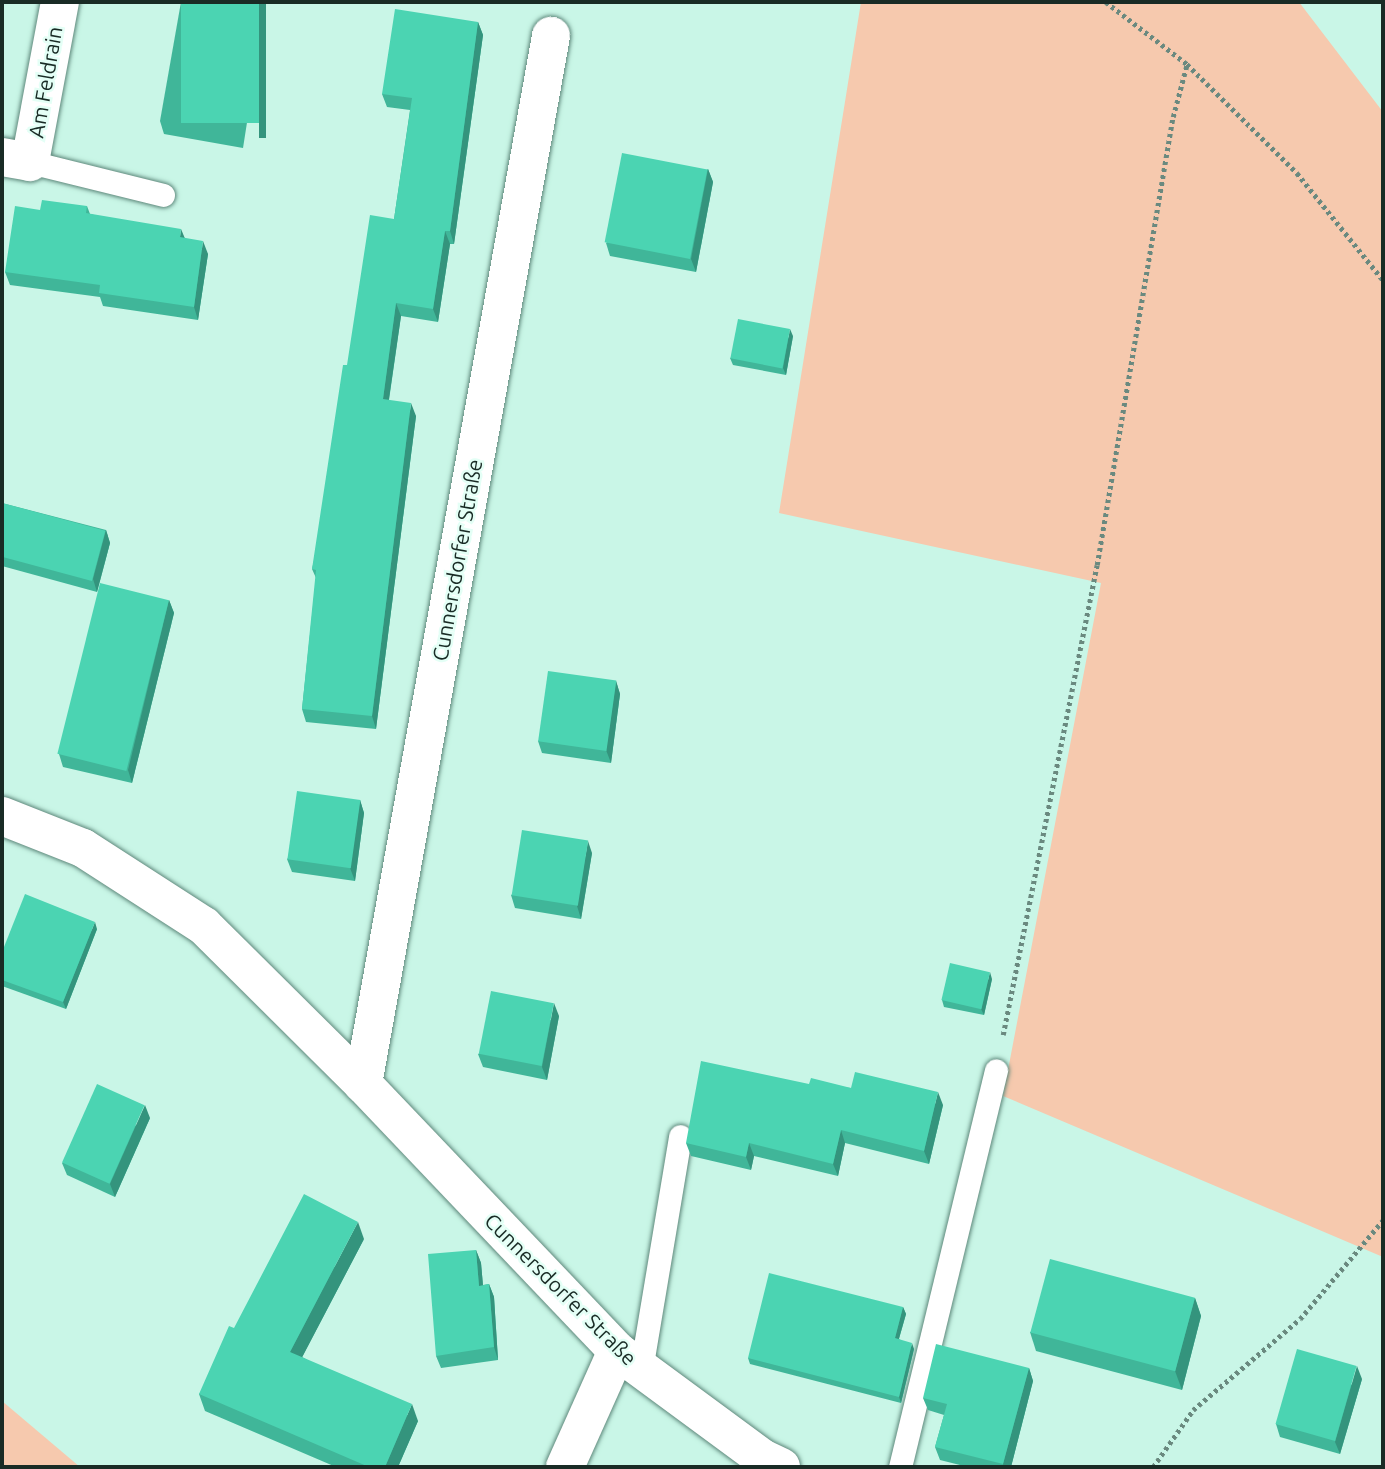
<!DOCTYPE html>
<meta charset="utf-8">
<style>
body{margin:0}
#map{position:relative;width:1385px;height:1469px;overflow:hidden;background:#c9f6e7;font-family:Ubuntu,sans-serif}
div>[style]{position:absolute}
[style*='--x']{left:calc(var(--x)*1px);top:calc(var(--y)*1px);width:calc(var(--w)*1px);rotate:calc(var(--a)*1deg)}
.green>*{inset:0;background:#f6c9ae}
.path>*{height:4.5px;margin-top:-2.25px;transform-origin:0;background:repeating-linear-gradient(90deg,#6a897f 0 3.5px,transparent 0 7px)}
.roads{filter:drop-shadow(0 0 2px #5e887b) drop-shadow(0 0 2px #5e887b)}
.service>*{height:23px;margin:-11.5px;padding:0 11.5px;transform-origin:11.5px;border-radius:11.5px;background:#fff}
.minor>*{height:38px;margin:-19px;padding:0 19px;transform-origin:19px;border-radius:19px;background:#fff}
.tertiary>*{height:38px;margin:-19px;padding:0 19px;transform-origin:19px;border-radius:19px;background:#fff}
.wall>*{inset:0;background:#40b699}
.shaded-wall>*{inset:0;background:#34947d;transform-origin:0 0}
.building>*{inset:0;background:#4bd4b2;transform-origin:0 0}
span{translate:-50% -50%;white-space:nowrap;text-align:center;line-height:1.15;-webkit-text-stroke:5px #e4fff6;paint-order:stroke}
.street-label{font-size:21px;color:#192b25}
.frame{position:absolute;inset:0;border:4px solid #192b25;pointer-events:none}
</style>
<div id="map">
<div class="green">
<i style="clip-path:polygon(861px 2px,1299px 2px,1383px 112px,1383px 1257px,1003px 1096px,1101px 583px,779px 513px)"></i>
<i style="clip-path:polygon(2px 1401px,80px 1467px,2px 1467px)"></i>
</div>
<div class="path">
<i style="--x:1106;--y:2;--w:102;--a:37.4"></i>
<i style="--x:1187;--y:64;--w:155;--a:44.7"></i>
<i style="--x:1297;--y:173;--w:137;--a:51.2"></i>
<i style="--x:1003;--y:1035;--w:479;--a:-78.7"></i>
<i style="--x:1097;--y:565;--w:454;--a:-80.4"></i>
<i style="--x:1173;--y:117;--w:55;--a:-75.2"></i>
<i style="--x:1153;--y:1467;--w:70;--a:-54.9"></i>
<i style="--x:1193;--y:1410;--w:140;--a:-40.4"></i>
<i style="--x:1300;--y:1319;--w:129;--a:-50"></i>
</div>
<div class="roads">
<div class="service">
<i style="--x:30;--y:162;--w:137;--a:13.9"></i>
<i style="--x:641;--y:1370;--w:237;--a:-80.5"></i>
<i style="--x:900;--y:1467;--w:408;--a:-76.4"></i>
</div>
<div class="minor">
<i style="--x:2;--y:157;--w:28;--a:10"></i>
<i style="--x:30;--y:162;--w:163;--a:-79.4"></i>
<i style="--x:363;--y:1084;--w:1065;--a:-79.83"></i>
<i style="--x:565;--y:1467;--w:127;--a:-65.9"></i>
</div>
<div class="tertiary">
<i style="--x:2;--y:816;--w:87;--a:21.6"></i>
<i style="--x:83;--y:848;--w:144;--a:32.8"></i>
<i style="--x:204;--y:926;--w:224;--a:44.8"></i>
<i style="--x:363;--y:1084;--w:369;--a:46.4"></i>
<i style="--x:617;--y:1351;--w:180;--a:36.4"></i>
<i style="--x:762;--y:1458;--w:21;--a:25"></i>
</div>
</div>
<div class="wall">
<i style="clip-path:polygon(181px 2px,266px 2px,243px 148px,164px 134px,160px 121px)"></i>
<i style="clip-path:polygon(478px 22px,483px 35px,454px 244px,450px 244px,438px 322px,401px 316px,389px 400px,416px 416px,376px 729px,306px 722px,302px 709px,316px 578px,312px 569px,394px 219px,410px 110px,387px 107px,382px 94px)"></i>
<i style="clip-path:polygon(708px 169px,713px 182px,696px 272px,610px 256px,606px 243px)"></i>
<i style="clip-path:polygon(87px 206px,90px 214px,185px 238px,208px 254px,198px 320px,103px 306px,100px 297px,10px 285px,5px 272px,40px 210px)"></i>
<i style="clip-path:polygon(793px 336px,786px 375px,733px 365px,730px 358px)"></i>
<i style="clip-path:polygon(2px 503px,106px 530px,110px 543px,97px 592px,2px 566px)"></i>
<i style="clip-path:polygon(169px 600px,174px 613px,132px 783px,63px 767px,59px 754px)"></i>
<i style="clip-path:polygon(616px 681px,620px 694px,611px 763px,542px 753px,538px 741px)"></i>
<i style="clip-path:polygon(360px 800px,364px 813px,355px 881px,292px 872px,287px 859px)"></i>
<i style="clip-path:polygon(592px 853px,581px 919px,515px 908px,511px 895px)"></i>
<i style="clip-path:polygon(97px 929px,66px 1009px,2px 986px,2px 952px)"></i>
<i style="clip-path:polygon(992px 979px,984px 1015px,944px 1007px,942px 1000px)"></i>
<i style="clip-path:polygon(559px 1016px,547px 1080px,483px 1067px,478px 1054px)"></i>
<i style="clip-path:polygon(809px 1084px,851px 1088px,943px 1105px,929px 1164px,845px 1143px,838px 1176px,754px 1156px,751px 1170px,691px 1156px,686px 1143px)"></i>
<i style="clip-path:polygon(150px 1118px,115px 1197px,67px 1175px,62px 1163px)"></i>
<i style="clip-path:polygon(364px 1239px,302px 1357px,418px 1421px,398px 1467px,336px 1467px,205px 1411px,199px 1394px)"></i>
<i style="clip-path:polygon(476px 1250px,481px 1263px,483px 1285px,489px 1284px,494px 1297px,498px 1360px,441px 1368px,436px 1356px)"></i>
<i style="clip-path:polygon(1195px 1298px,1201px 1316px,1182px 1390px,1036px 1351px,1030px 1332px)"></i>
<i style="clip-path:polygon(903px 1307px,906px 1314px,899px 1339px,914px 1349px,901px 1403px,750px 1364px,748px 1358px)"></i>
<i style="clip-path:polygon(1029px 1368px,1033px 1381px,1011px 1467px,968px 1467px,940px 1460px,935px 1447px,944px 1415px,928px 1410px,923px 1398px)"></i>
<i style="clip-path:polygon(1362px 1379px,1340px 1454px,1280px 1437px,1276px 1424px)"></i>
</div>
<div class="shaded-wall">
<i style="left:259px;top:2px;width:7px;height:136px"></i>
<i style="clip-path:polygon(478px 22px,483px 35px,454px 244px,450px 231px)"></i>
<i style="clip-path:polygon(708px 169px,713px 182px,696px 272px,691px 259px)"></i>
<i style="clip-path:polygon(181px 229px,186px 241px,180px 237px)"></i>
<i style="clip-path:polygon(445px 231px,450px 244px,438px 322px,433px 309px)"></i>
<i style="clip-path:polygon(203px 241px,208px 254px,198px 320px,194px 307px)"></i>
<i style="clip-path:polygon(396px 303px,401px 316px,387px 412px,383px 399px)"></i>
<i style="clip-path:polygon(790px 329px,793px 336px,786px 375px,783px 368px)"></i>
<i style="clip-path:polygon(411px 403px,416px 416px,376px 729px,372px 716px)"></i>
<i style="clip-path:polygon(106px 530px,110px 543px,97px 592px,93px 579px)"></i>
<i style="clip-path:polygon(169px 600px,174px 613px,132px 783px,128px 770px)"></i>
<i style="clip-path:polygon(616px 681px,620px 694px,611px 763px,606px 750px)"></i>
<i style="clip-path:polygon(360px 800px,364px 813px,355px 881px,350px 868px)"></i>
<i style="clip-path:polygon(588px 841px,592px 853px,581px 919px,577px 906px)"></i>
<i style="clip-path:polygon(95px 922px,97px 929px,66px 1009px,63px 1002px)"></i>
<i style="clip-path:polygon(990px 972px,992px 979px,984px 1015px,981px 1009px)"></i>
<i style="clip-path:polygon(554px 1003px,559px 1016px,547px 1080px,542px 1067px)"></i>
<i style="clip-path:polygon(938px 1092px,943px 1105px,929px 1164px,924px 1151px)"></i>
<i style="clip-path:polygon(145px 1105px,150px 1118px,115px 1197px,110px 1184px)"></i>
<i style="clip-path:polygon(841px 1130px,845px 1143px,838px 1176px,833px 1164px)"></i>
<i style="clip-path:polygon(749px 1143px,754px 1156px,751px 1170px,746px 1157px)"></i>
<i style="clip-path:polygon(358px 1222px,364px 1239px,296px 1369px,290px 1352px)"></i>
<i style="clip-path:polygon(476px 1250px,481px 1263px,484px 1298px,479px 1286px)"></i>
<i style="clip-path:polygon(489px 1284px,494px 1297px,498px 1360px,494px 1347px)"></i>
<i style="clip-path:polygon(1195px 1298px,1201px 1316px,1182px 1390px,1175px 1371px)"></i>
<i style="clip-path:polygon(903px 1307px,906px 1314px,897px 1345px,895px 1338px)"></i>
<i style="clip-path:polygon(912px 1343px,914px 1349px,901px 1403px,899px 1397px)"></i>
<i style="clip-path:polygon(1357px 1366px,1362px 1379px,1340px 1454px,1335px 1442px)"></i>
<i style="clip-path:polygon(1029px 1368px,1033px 1381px,1011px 1467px,1004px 1467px,1003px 1464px)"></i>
<i style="clip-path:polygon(412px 1404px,418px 1421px,398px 1467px,385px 1467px)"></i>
</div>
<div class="building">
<i style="left:181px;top:2px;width:78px;height:121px"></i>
<i style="clip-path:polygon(395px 9px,478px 22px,450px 231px,445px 231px,433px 309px,396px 303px,383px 399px,411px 403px,372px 716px,302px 709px,316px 570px,312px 569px,343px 365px,347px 365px,370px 215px,394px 219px,412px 98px,382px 94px)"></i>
<i style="left:622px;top:153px;width:87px;height:91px;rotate:11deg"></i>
<i style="clip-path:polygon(42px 200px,87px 206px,86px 213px,181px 229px,180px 237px,203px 241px,194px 307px,99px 293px,100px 285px,5px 272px,15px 206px,40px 210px)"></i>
<i style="left:738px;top:319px;width:53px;height:40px;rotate:11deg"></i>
<i style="left:2px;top:503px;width:107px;height:52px;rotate:15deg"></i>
<i style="left:100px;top:583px;width:71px;height:176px;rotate:14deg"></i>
<i style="left:548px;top:671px;width:69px;height:71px;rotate:8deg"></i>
<i style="left:297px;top:791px;width:64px;height:69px;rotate:8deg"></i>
<i style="left:522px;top:830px;width:67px;height:66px;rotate:9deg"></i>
<i style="clip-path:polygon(25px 894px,95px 922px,63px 1002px,2px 980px,2px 952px)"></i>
<i style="left:950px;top:963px;width:41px;height:38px;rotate:13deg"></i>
<i style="left:491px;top:991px;width:64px;height:64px;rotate:11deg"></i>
<i style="clip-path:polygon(701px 1061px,809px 1084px,811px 1078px,851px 1088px,855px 1072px,938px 1092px,924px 1151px,841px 1130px,833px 1164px,749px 1143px,746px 1157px,686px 1143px)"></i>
<i style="left:97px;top:1084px;width:52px;height:86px;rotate:24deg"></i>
<i style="clip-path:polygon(304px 1194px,358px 1222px,290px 1352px,412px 1404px,385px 1467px,369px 1467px,199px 1394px,229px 1326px,234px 1328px)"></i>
<i style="clip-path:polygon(476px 1250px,479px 1286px,489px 1284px,494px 1347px,436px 1356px,428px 1254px)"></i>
<i style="left:1050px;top:1259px;width:150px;height:76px;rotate:15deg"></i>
<i style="clip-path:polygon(769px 1273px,903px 1307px,895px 1338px,912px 1343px,899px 1397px,748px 1358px)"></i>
<i style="clip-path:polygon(936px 1344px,1029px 1368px,1003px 1464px,935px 1447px,947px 1404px,923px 1398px)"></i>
<i style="left:1297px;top:1349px;width:62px;height:78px;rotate:16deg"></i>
</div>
<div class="street-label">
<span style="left:45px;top:82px;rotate:-80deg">Am Feldrain</span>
<span style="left:457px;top:560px;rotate:-80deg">Cunnersdorfer Straße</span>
<span style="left:561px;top:1289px;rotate:45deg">Cunnersdorfer Straße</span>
</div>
<div class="frame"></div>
</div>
